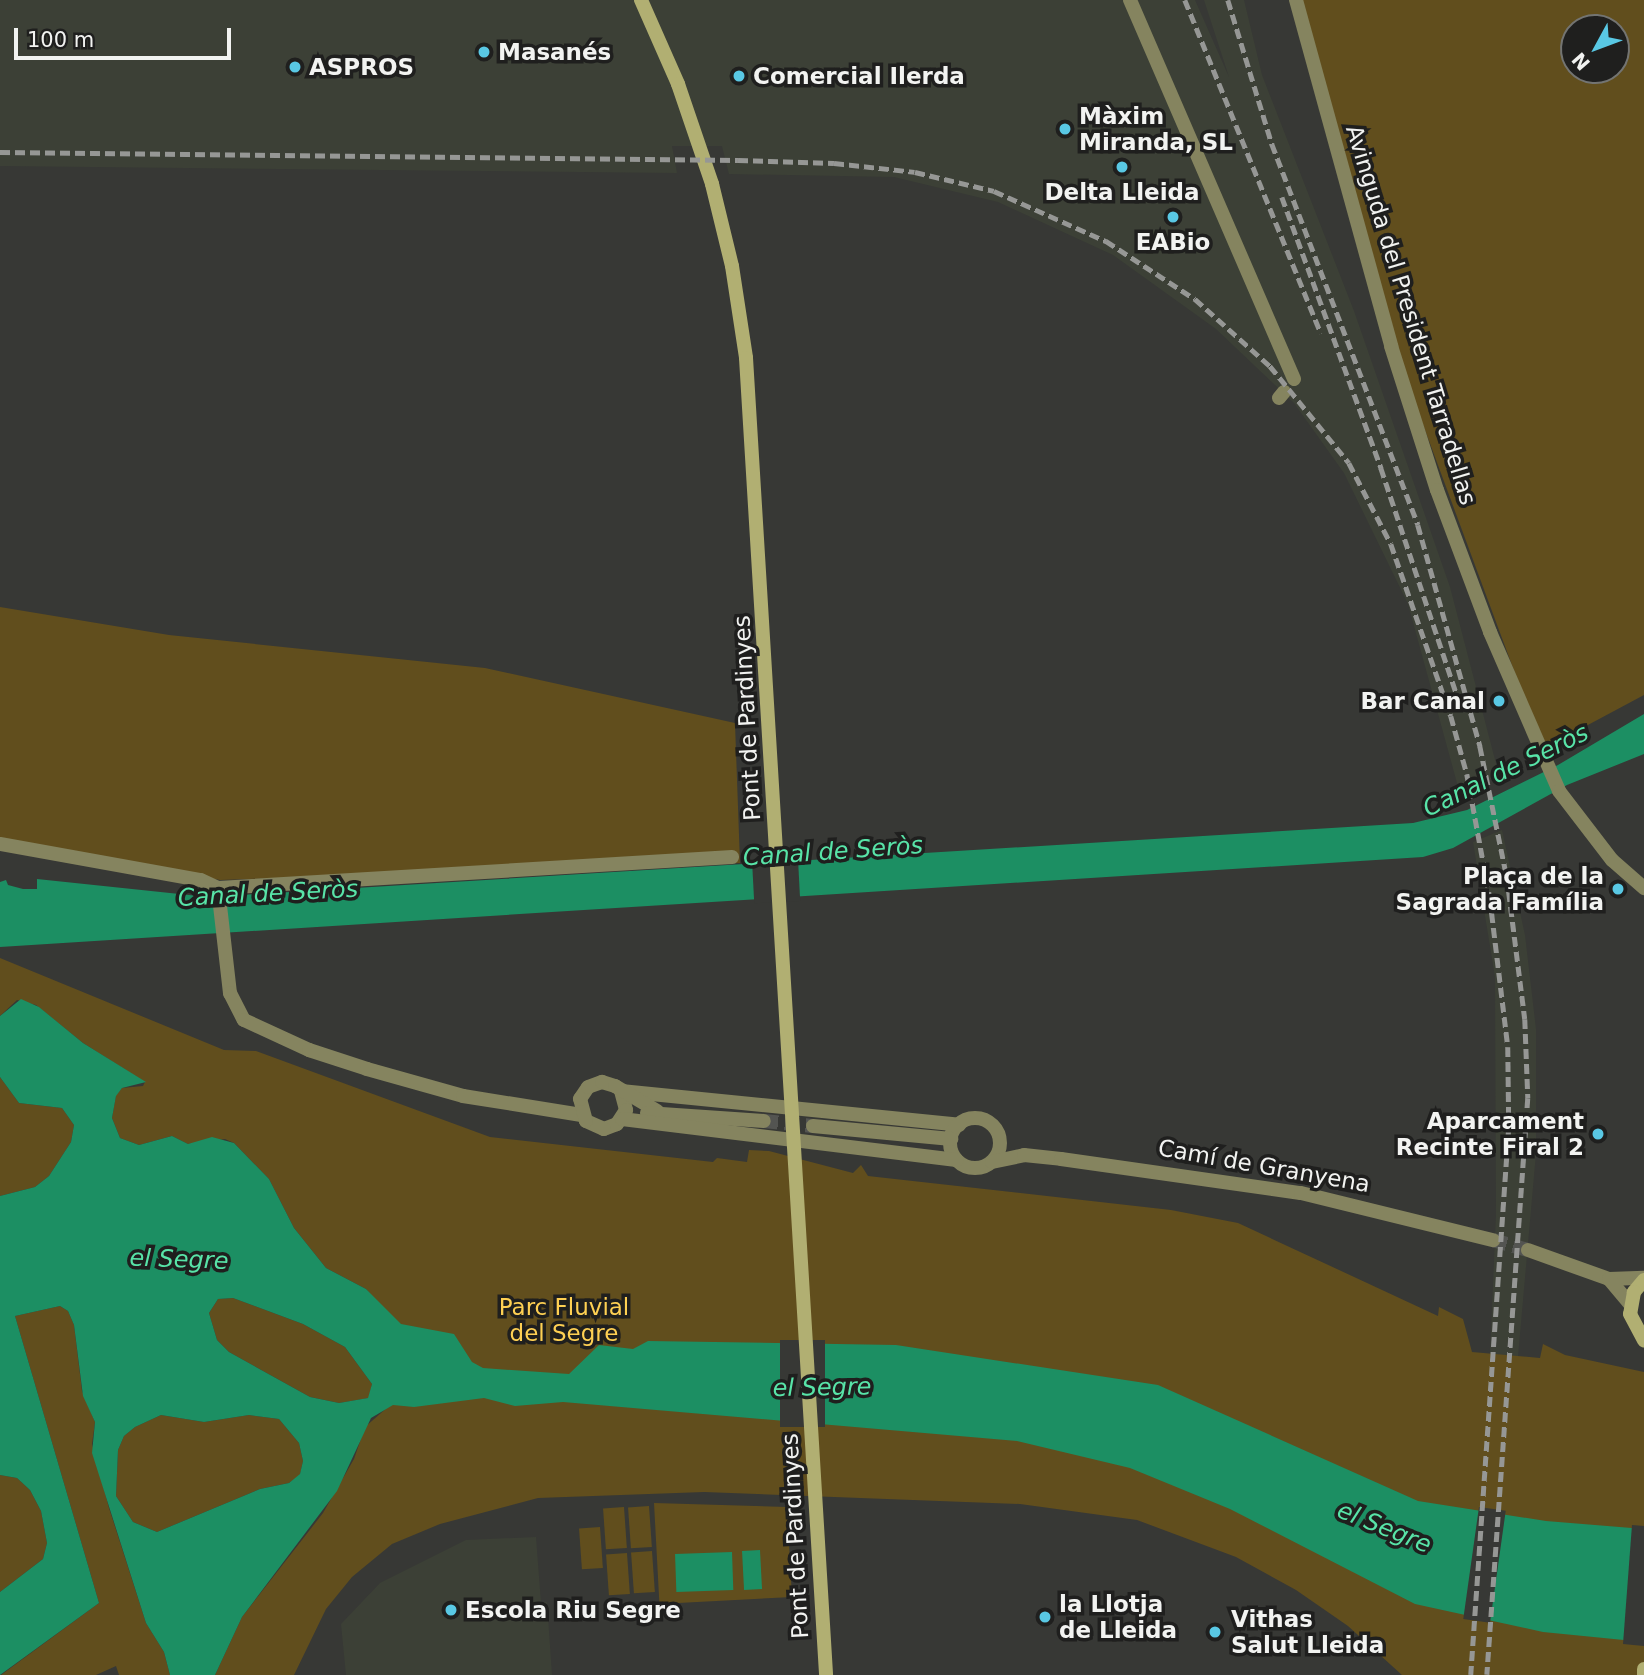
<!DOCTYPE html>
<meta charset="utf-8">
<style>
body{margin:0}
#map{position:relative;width:1644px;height:1675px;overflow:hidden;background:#373835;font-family:"DejaVu Sans",sans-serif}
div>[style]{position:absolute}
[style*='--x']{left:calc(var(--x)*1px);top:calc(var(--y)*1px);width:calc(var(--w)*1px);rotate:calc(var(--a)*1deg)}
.built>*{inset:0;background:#3c4036}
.green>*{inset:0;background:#614e1d;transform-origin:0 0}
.water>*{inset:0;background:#1c8f63;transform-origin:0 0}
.pier>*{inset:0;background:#373835;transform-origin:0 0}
.minor-tunnel>*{height:14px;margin-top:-7px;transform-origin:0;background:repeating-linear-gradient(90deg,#535451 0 14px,transparent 0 21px)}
.minor>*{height:14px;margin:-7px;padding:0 7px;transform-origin:7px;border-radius:7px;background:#85845f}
.minor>.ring{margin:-7px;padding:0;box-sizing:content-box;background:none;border:14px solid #85845f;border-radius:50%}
.secondary>*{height:14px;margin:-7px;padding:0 7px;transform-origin:7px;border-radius:7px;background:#b1af72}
.rail>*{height:4.5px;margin-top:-2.25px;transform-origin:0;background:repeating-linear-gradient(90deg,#969795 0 10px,transparent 0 15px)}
.dots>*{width:19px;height:19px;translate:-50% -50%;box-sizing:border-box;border:4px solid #1f1f1e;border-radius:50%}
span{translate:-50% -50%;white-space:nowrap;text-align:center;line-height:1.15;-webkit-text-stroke:7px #1f1f1e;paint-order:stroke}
.poi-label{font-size:23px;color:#f2f3f1;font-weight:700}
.left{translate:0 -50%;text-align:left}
.right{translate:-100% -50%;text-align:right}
.street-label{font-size:23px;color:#f2f3f1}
.park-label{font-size:23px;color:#fed053}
.water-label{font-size:24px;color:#58e4a8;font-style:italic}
.north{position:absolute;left:1560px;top:14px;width:70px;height:70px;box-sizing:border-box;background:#1f1f1e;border:2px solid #737472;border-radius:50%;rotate:229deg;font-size:19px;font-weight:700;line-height:28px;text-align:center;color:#f2f3f1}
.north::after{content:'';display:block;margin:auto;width:24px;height:32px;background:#59c8e4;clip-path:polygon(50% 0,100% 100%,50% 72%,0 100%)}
.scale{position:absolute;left:14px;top:28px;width:217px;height:32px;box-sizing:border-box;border:4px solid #f2f3f1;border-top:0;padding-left:9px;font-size:21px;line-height:24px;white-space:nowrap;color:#f2f3f1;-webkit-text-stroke:5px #1f1f1e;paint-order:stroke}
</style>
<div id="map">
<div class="built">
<i style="clip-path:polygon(0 0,1195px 0,1229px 77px,1204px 0,1244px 0,1262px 75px,1354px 311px,1450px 587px,1499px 775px,1460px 794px,1408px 604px,1344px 473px,1294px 403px,1216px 329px,1113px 255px,998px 202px,894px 177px,729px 174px,722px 146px,672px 146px,677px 173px,0 166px)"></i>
<i style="clip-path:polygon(1502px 830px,1525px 935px,1536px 1029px,1536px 1153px,1518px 1357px,1490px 1354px,1496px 1214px,1495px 977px,1473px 842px)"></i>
<i style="clip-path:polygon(536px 1537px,541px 1603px,547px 1602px,552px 1675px,346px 1675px,341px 1624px,380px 1583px,466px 1540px)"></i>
</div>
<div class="green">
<i style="clip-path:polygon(evenodd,1301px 0,1644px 0,1644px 695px,1543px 749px,1415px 403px,1384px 307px,1301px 0,1574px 28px,1616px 28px,1616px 70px,1574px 70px,1574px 28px)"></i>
<i style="clip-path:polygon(0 607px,169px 635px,485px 668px,735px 723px,740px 863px,220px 880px,0 839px)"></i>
<i style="clip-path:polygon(0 958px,224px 1050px,256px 1051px,490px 1137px,713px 1162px,717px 1158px,747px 1162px,749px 1150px,769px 1151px,853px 1173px,861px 1165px,868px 1176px,1171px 1210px,1238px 1223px,1438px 1316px,1439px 1307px,1463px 1319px,1472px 1352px,1540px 1358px,1543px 1344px,1565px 1355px,1644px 1372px,1644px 1675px,1402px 1675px,1348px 1626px,1296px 1590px,1236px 1557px,1137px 1520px,1020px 1504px,704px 1492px,538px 1498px,440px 1524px,392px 1544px,352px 1577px,326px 1609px,294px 1675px,215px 1675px,242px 1617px,323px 1513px,354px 1459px,365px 1427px,389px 1406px,389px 1316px,366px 1289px,326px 1268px,294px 1228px,269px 1179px,234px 1143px,225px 1139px,188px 1144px,172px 1136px,139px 1145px,120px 1138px,112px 1118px,116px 1095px,122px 1088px,143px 1086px,145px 1082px,83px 1043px,36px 1005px,17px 1000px,0 1016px)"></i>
<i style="clip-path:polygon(0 1077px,19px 1103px,62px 1108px,74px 1125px,71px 1142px,49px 1176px,35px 1187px,0 1196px)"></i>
<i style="clip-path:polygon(233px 1298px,303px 1324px,345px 1347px,372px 1384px,369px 1398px,339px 1403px,310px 1397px,229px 1352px,217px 1340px,209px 1313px,218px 1299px)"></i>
<i style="clip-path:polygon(60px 1306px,68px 1311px,74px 1325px,82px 1391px,95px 1422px,92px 1444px,109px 1508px,146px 1623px,164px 1652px,170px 1675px,119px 1675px,116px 1666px,96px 1675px,1px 1675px,99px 1603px,15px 1316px)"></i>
<i style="clip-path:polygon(161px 1415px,204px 1422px,249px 1415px,279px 1419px,299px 1443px,303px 1461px,300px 1475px,289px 1483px,260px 1489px,157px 1532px,133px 1522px,116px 1496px,118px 1450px,124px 1436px,135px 1427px)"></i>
<i style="clip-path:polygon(0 1475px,17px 1478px,30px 1490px,41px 1511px,47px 1543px,43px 1559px,0 1592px)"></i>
<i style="clip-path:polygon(654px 1503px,787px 1507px,792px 1597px,678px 1603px,678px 1614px,660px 1615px)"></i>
<i style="left:649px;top:1506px;width:41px;height:21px;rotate:86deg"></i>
<i style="left:624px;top:1507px;width:41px;height:21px;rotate:86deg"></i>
<i style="left:600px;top:1527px;width:41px;height:21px;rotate:86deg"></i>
<i style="left:652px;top:1551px;width:41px;height:21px;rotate:86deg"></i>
<i style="left:627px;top:1553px;width:41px;height:21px;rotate:86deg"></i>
</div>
<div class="water">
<i style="clip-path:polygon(1644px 714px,1644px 754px,1567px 785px,1453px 848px,1423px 857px,0 947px,0 882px,6px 880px,8px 885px,23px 889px,37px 889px,37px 879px,208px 897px,1413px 823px,1467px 810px,1558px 765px)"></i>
<i style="clip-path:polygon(evenodd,21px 999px,39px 1007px,83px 1043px,146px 1082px,122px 1088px,116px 1096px,112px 1118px,120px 1138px,139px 1145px,172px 1136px,188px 1144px,212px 1137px,234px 1143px,269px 1179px,294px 1228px,326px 1268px,366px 1289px,401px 1324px,454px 1334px,472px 1362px,483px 1368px,569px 1374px,599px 1345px,633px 1349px,648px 1341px,896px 1345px,1158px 1385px,1418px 1501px,1546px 1521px,1644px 1529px,1644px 1642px,1543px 1632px,1415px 1604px,1230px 1509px,1130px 1468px,1017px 1441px,563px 1402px,515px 1406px,484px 1398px,414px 1407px,393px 1405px,371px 1418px,337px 1491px,242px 1617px,215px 1675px,170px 1675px,164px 1652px,146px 1623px,92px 1453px,95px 1422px,83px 1396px,74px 1325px,68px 1311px,60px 1306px,15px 1316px,99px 1603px,0 1675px,0 1592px,43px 1559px,47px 1543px,41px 1511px,30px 1490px,17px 1478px,0 1475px,0 1196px,35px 1187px,49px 1176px,71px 1142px,74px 1125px,62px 1108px,19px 1103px,0 1077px,0 1016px,21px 999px,233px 1298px,303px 1324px,345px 1347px,372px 1384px,368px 1398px,339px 1403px,310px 1397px,229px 1352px,217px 1340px,209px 1313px,218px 1299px,233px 1298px,21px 999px,161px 1415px,204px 1422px,249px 1415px,279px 1419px,299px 1443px,303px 1461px,300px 1474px,289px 1483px,260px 1489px,157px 1532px,133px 1522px,116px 1496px,118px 1450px,124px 1436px,135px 1427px,161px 1415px)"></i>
<i style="left:760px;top:1550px;width:39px;height:18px;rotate:87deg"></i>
<i style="left:732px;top:1552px;width:38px;height:57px;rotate:88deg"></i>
</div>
<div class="pier">
<i style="left:798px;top:859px;width:42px;height:46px;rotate:87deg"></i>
<i style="left:780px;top:1340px;width:45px;height:87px"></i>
<i style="left:1479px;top:1507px;width:27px;height:113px;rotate:8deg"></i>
<i style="clip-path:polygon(1632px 1525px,1644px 1526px,1644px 1646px,1623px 1644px)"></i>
</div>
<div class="minor-tunnel">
<i style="--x:764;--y:1121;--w:49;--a:5.8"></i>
<i style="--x:1493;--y:1240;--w:36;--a:16"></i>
</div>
<div class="minor">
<i style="--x:1130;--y:0;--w:413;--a:66.6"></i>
<i style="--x:1296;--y:0;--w:359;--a:74.6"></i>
<i style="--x:1391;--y:346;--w:151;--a:72.3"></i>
<i style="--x:1437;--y:490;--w:152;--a:69.5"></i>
<i style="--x:1490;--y:632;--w:173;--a:66.5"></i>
<i style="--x:1559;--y:791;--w:87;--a:52.5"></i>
<i style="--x:1612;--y:860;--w:43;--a:41.2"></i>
<i style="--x:1279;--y:398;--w:8;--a:-50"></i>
<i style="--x:0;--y:844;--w:204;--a:10.2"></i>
<i style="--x:201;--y:880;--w:19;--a:25"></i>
<i style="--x:218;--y:888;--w:106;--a:83.5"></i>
<i style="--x:230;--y:993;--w:30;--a:63"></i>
<i style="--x:244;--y:1020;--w:72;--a:24.8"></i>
<i style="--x:309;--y:1050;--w:61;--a:18.1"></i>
<i style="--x:367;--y:1069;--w:100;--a:15.7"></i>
<i style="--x:463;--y:1096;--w:120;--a:9.1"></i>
<i style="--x:218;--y:888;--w:515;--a:-3.45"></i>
<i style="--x:621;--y:1091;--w:340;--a:5.7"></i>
<i style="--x:621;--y:1091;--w:20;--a:75"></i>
<i style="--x:626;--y:1110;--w:17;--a:123"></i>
<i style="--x:617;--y:1124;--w:14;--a:159"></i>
<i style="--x:604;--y:1129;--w:20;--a:-156"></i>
<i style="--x:586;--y:1121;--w:23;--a:-105"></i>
<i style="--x:580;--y:1099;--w:14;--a:-56"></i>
<i style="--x:588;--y:1087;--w:15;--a:-20"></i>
<i style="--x:602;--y:1082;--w:14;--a:17"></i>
<i style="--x:615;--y:1086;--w:49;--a:30.8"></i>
<i style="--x:647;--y:1113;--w:117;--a:3.9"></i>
<i class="ring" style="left:950px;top:1118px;width:36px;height:36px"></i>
<i style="--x:622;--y:1119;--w:337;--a:7"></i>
<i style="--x:813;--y:1126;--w:139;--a:5.4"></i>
<i style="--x:992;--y:1162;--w:33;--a:-12"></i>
<i style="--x:1024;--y:1155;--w:37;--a:6"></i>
<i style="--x:1061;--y:1159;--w:242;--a:8.1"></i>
<i style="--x:1301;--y:1193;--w:198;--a:13.8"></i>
<i style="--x:1528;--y:1250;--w:86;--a:19.7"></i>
<i style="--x:1609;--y:1279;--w:35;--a:-2"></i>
<i style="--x:1609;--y:1279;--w:33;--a:50"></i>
</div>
<div class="secondary">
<i style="--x:641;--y:0;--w:92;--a:66.2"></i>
<i style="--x:678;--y:84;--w:106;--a:71.2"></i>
<i style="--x:712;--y:184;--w:84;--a:76.3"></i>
<i style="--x:732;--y:266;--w:93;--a:81.3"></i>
<i style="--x:746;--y:358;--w:1319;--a:86.52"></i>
<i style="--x:1644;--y:1280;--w:16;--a:130"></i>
<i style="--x:1634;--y:1292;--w:22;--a:100"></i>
<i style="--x:1630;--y:1314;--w:30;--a:62"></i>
<i style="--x:1644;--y:1675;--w:6;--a:-90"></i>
</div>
<div class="rail">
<i style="--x:1185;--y:0;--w:360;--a:67.8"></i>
<i style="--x:1228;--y:0;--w:151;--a:73"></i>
<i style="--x:1272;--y:144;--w:408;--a:69"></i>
<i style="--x:1418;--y:525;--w:230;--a:74.3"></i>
<i style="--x:1480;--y:746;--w:134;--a:78.4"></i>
<i style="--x:1507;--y:877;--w:143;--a:82.8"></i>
<i style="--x:1525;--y:1019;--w:79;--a:87.8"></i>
<i style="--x:1528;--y:1098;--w:578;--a:94.06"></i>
<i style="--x:0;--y:152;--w:738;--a:0.62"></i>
<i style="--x:738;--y:160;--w:96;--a:1.8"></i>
<i style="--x:834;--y:163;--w:81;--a:6.3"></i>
<i style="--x:915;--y:172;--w:81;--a:13.5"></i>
<i style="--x:994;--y:191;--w:123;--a:24.1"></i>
<i style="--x:1106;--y:241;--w:106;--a:33.1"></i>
<i style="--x:1195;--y:299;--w:101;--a:41.8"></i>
<i style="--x:1270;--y:366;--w:125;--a:50.8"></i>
<i style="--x:1349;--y:463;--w:91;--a:62.6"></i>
<i style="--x:1391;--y:544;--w:182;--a:70.8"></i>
<i style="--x:1451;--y:716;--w:60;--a:74.6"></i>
<i style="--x:1467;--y:774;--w:126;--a:79.5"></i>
<i style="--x:1490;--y:898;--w:150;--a:83.1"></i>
<i style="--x:1508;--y:1047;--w:80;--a:89.3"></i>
<i style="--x:1509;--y:1127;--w:549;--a:93.97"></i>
<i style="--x:1282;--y:197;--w:289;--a:69.9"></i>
<i style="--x:1381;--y:468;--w:239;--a:71.5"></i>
</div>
<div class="dots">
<i style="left:484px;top:52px;background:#59c8e4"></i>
<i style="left:295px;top:67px;background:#59c8e4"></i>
<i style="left:739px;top:76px;background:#59c8e4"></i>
<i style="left:1065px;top:129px;background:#59c8e4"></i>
<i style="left:1122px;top:167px;background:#59c8e4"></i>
<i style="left:1173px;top:217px;background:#59c8e4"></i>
<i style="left:1499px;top:701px;background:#59c8e4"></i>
<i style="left:1618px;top:889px;background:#59c8e4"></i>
<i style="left:1598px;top:1134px;background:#59c8e4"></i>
<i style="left:451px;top:1610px;background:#59c8e4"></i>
<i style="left:1045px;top:1617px;background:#59c8e4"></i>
<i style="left:1215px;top:1632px;background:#59c8e4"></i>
</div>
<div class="poi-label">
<span class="left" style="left:498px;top:52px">Masanés</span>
<span class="left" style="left:309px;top:67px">ASPROS</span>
<span class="left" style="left:753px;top:76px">Comercial Ilerda</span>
<span class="left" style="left:1079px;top:129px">Màxim<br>Miranda, SL</span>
<span style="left:1122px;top:192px">Delta Lleida</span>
<span style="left:1173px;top:242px">EABio</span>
<span class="right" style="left:1485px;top:701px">Bar Canal</span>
<span class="right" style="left:1604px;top:889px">Plaça de la<br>Sagrada Família</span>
<span class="right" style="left:1584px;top:1134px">Aparcament<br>Recinte Firal 2</span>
<span class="left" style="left:1059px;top:1617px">la Llotja<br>de Lleida</span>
<span class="left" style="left:465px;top:1610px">Escola Riu Segre</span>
<span class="left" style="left:1231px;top:1632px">Vithas<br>Salut Lleida</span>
</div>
<div class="street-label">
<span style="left:1411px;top:315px;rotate:73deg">Avinguda del President Tarradellas</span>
<span style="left:747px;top:718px;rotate:-93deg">Pont de Pardinyes</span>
<span style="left:1264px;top:1166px;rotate:10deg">Camí de Granyena</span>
<span style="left:795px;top:1536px;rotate:-93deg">Pont de Pardinyes</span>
</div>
<div class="park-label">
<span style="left:564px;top:1320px">Parc Fluvial<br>del Segre</span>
</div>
<div class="water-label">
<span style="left:1506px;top:771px;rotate:-26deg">Canal de Seròs</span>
<span style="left:833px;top:852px;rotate:-4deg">Canal de Seròs</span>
<span style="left:268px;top:894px;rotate:-3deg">Canal de Seròs</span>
<span style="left:179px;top:1260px;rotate:2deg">el Segre</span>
<span style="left:822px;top:1388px;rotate:-1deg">el Segre</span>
<span style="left:1384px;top:1528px;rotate:22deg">el Segre</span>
</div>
<div class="north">N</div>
<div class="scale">100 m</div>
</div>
